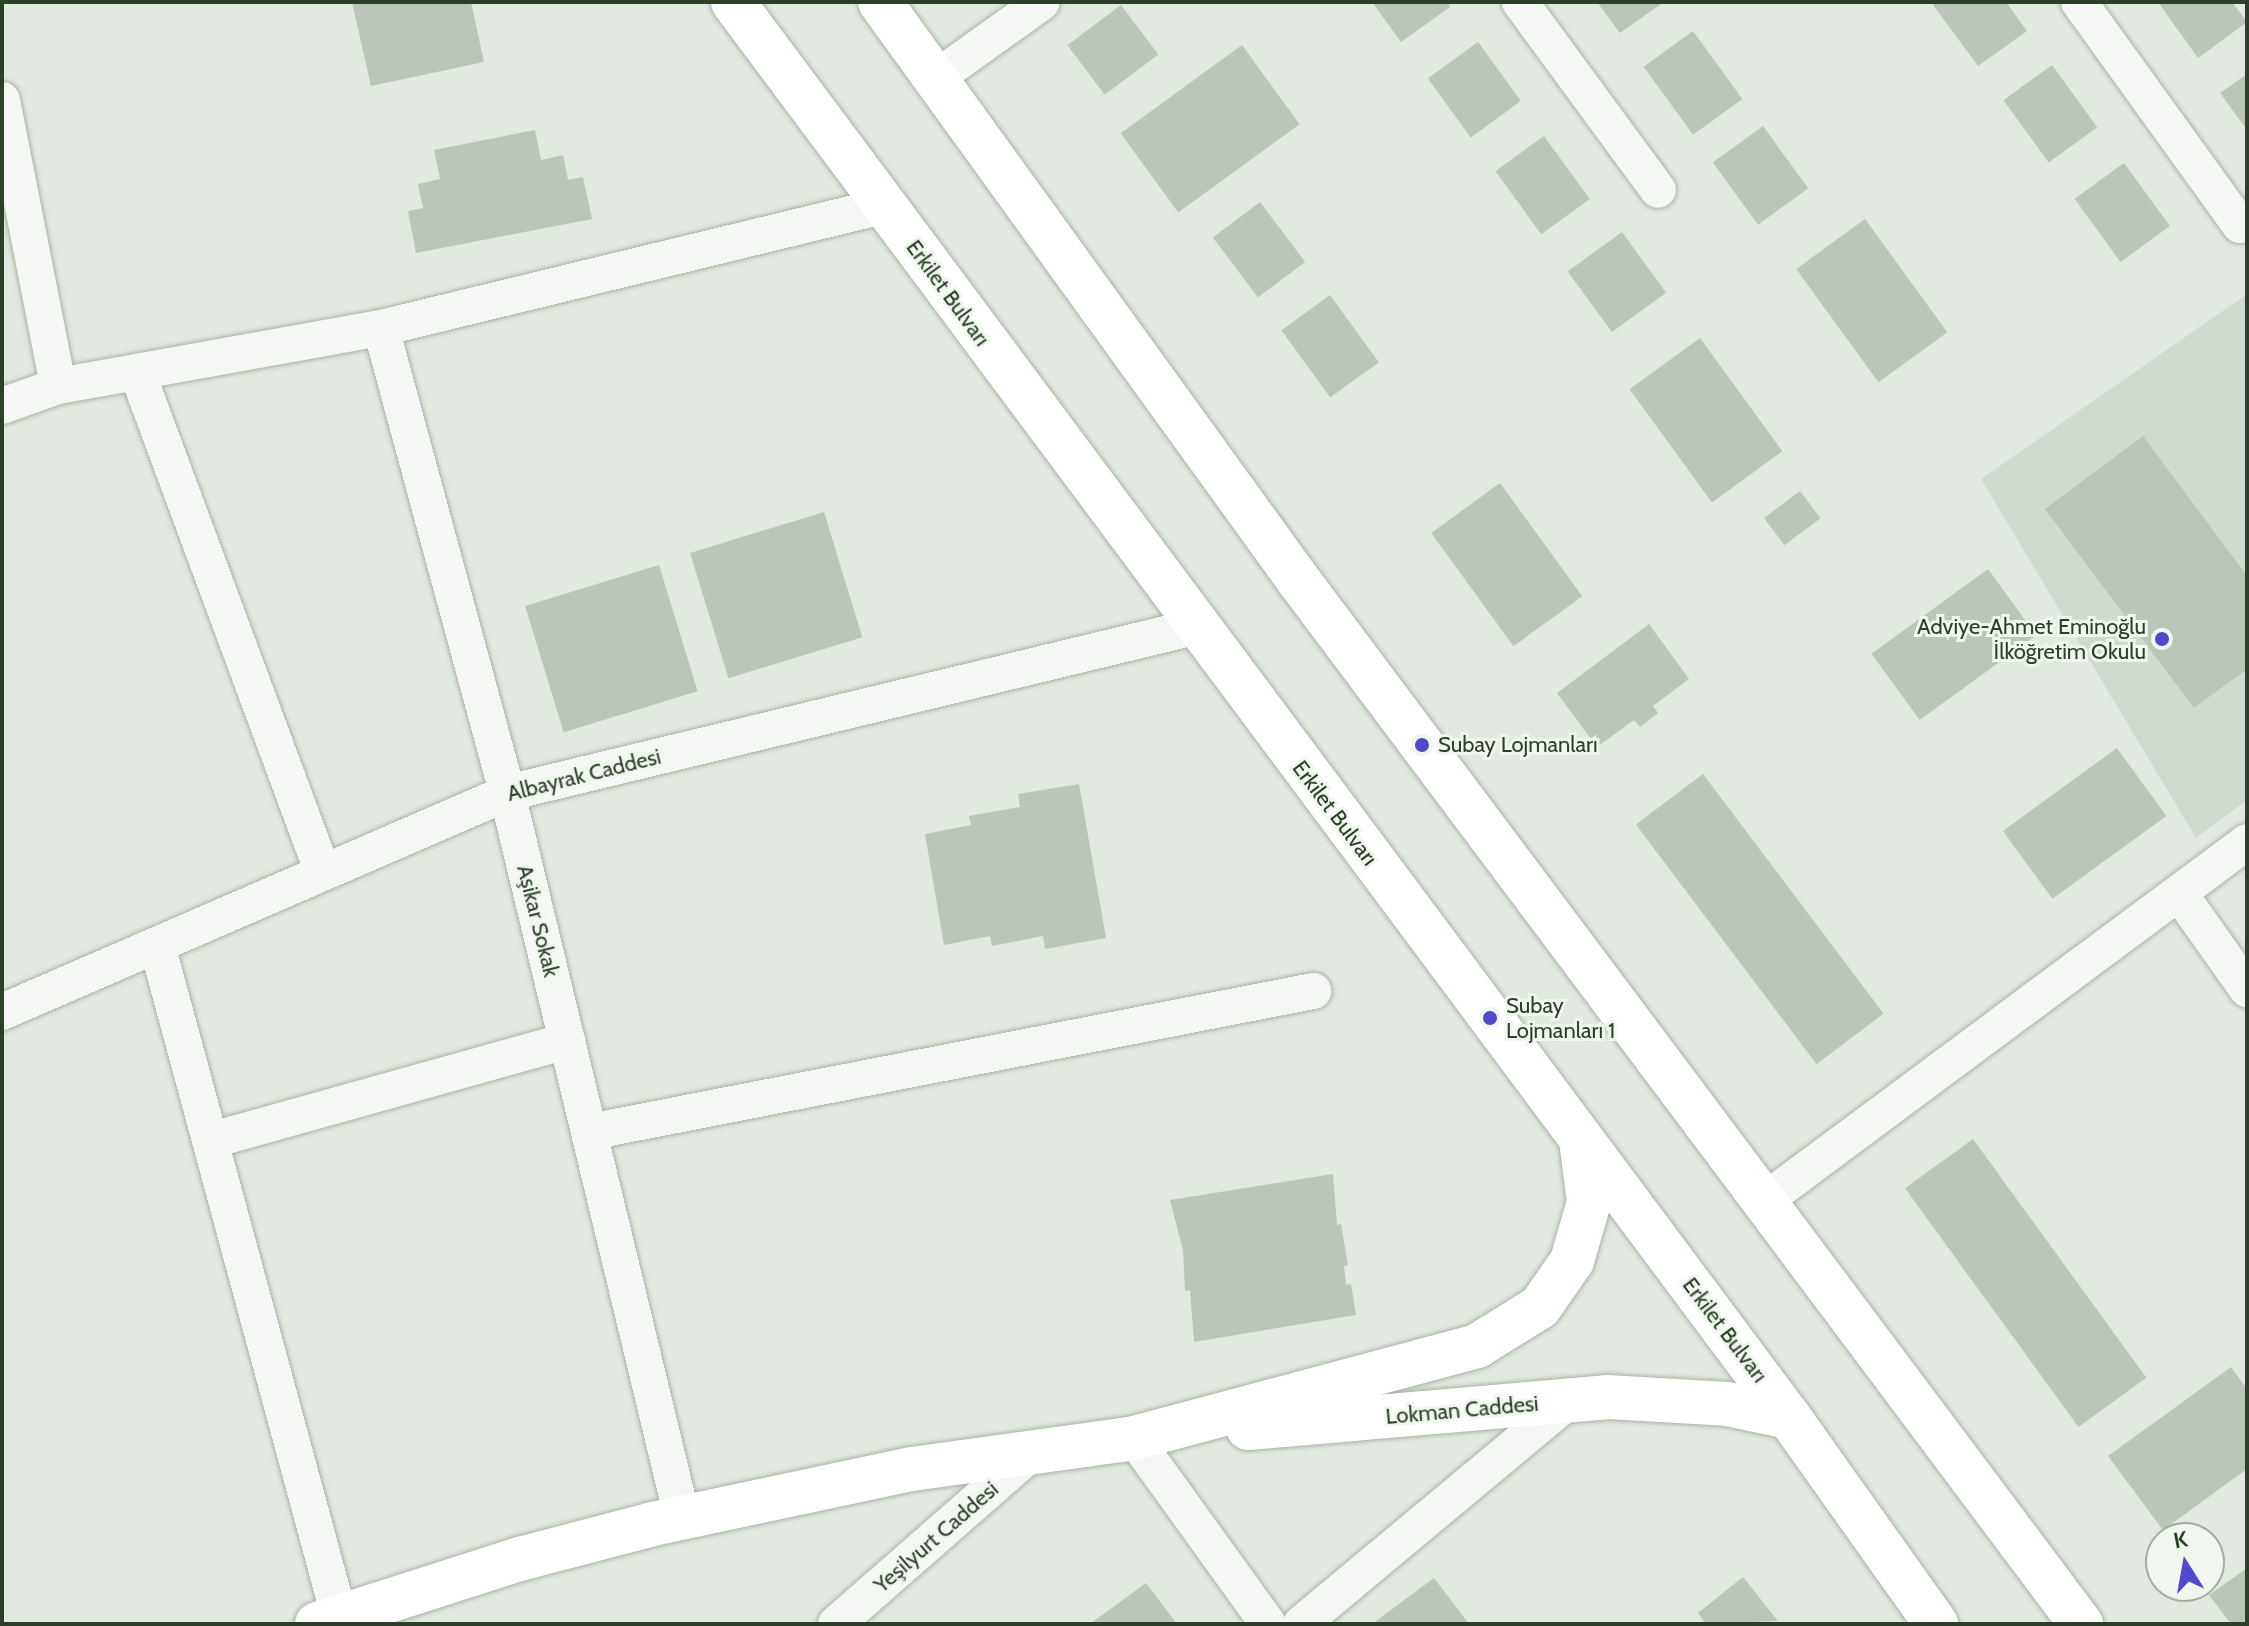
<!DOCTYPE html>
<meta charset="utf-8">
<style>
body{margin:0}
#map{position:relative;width:2249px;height:1626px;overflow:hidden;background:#e2e9e0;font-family:Cabin,sans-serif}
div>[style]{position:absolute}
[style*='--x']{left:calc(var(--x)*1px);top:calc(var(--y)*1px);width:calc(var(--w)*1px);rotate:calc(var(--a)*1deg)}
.built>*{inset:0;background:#d0dbcf}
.building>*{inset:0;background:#bac6b8;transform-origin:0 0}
.roads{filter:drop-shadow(0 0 2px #a8b3a5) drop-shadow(0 0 2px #a8b3a5)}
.street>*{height:36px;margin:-18px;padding:0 18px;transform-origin:18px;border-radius:18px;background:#f4f7f3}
.secondary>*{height:44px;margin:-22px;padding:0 22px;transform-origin:22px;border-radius:22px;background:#fff}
.primary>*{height:44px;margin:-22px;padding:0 22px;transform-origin:22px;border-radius:22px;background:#fff}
.dots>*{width:22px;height:22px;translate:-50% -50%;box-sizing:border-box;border:4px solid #f1f6f0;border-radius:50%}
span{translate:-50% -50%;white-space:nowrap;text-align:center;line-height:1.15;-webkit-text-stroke:6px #f1f6f0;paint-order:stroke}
.street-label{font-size:22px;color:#2c4029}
.poi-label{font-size:22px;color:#2c4029}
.right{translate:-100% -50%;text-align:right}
.left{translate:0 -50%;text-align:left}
.frame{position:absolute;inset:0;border:4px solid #2c4029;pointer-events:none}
.north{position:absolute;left:2145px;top:1522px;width:80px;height:80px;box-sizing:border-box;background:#f1f6f0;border:2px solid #a2ada0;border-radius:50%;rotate:349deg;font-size:22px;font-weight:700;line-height:32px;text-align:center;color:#2c4029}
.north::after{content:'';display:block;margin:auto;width:28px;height:36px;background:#5248cb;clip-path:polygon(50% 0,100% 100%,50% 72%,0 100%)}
</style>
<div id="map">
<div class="built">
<i style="clip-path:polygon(2247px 294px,2247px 800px,2196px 838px,1981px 479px)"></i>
</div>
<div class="building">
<i style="clip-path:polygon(352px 2px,471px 2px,484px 62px,371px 86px)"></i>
<i style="clip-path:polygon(1372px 2px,1447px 2px,1450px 7px,1401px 42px)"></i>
<i style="clip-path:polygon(1597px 2px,1664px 2px,1620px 33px)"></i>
<i style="clip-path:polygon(1937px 2px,2006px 2px,2027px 31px,1978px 66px,1933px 5px)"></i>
<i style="clip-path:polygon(2158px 2px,2232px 2px,2247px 22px,2198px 58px)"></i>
<i style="left:1121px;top:5px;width:62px;height:67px;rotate:53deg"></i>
<i style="left:1693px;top:31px;width:84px;height:61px;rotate:54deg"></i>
<i style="left:1478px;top:42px;width:73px;height:62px;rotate:54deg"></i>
<i style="left:1242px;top:45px;width:98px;height:150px;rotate:54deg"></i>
<i style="left:2052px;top:65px;width:77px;height:60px;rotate:54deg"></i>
<i style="clip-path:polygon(2247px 74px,2247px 130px,2220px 93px)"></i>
<i style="left:1763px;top:126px;width:77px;height:62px;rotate:54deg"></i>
<i style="clip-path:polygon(535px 130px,541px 160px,563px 155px,568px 180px,583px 177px,592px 219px,416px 253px,408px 211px,423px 208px,418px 184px,440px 179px,434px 150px)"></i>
<i style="left:1544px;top:136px;width:78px;height:60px;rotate:54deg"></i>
<i style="left:2124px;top:163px;width:78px;height:61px;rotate:54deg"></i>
<i style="left:1260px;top:202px;width:75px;height:59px;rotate:53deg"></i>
<i style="left:1865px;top:219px;width:140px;height:85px;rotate:54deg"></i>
<i style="left:1622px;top:232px;width:75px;height:67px;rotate:54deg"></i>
<i style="left:1330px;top:295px;width:83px;height:60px;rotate:54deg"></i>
<i style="left:1700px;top:338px;width:140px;height:87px;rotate:54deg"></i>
<i style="clip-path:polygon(2143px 436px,2247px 576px,2247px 669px,2194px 708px,2045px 509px)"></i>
<i style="left:1500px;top:483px;width:140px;height:85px;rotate:54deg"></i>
<i style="left:1800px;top:491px;width:34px;height:45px;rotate:53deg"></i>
<i style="left:824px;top:512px;width:131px;height:140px;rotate:73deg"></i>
<i style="left:659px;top:565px;width:132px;height:140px;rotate:73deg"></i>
<i style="left:1988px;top:569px;width:82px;height:144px;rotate:54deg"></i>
<i style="clip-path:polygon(1649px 624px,1689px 679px,1653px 706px,1658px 713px,1640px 727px,1634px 720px,1597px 747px,1557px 693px)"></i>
<i style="left:2117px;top:748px;width:84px;height:141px;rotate:54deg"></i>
<i style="left:1703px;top:774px;width:300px;height:84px;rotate:53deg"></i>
<i style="clip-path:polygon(1079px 784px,1106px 938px,1045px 949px,1043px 936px,992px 946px,990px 936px,944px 945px,925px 834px,971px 825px,969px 816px,1020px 807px,1018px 794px)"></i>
<i style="left:1973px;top:1139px;width:295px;height:84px;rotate:54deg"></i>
<i style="clip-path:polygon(1333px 1174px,1337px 1225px,1341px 1224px,1348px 1265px,1344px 1266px,1346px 1285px,1351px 1284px,1356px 1315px,1194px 1342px,1190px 1290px,1185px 1291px,1183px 1250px,1170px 1200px)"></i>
<i style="clip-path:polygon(2231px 1367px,2247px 1389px,2247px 1469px,2163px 1530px,2108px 1456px)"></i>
<i style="clip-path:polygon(2247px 1568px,2247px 1624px,2231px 1624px,2209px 1595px)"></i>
<i style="clip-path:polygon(1743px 1577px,1778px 1621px,1706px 1624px,1698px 1613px)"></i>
<i style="clip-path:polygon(1434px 1578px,1469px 1624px,1378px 1624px,1376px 1621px)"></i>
<i style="clip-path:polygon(1146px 1583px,1177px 1624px,1090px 1624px)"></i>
</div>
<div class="roads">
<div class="street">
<i style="--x:1520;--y:2;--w:233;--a:53.7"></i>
<i style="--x:2079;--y:2;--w:275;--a:54.2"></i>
<i style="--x:2240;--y:225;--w:9;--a:-36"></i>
<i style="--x:936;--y:78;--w:130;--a:-35.6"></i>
<i style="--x:2;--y:100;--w:291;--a:78.9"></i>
<i style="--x:381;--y:328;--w:482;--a:74.8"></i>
<i style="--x:507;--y:793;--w:745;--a:76.41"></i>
<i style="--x:137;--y:372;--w:534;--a:69.63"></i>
<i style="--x:2;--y:406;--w:59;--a:-19.7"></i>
<i style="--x:58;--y:386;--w:328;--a:-10.2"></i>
<i style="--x:381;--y:328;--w:517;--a:-13.66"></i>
<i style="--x:2179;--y:893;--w:118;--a:54.7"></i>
<i style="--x:157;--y:945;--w:695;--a:74.82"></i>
<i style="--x:2;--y:1012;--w:550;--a:-23.44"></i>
<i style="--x:507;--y:793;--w:708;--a:-13.57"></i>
<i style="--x:589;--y:1132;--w:738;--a:-11.02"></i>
<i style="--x:212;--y:1140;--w:369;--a:-15.6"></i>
<i style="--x:1764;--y:1201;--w:602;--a:-36.62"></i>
<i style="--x:1134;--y:1438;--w:229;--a:54.2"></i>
<i style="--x:836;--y:1624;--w:266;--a:-41.2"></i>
<i style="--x:1301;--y:1624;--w:350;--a:-39.8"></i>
</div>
<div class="secondary">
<i style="--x:1248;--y:1428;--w:360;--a:-4.9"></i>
<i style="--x:1607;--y:1397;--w:120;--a:3.3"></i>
<i style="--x:1727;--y:1404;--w:63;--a:11.8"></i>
<i style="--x:317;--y:1624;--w:213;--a:-17.8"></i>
<i style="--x:520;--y:1559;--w:138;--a:-14.7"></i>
<i style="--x:653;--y:1524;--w:265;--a:-12"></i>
<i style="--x:912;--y:1469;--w:224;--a:-7.9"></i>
<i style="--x:1134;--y:1438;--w:355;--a:-15"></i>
<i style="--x:1477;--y:1346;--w:74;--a:-31.8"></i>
<i style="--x:1540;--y:1307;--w:56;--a:-55.2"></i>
<i style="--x:1572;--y:1261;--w:61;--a:-73.9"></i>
<i style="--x:1589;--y:1202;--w:63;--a:-97.4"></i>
</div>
<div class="primary">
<i style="--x:733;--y:2;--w:1766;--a:53.27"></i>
<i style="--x:1789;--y:1417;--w:254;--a:54.6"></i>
<i style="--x:880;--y:2;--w:715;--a:54.11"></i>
<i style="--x:1299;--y:581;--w:1304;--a:53.14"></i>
</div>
</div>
<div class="dots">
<i style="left:2162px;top:639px;background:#5248cb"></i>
<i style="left:1422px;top:745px;background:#5248cb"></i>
<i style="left:1490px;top:1018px;background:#5248cb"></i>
</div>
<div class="street-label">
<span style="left:948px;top:293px;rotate:54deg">Erkilet Bulvarı</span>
<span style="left:584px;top:775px;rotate:-14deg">Albayrak Caddesi</span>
<span style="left:1335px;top:813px;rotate:53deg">Erkilet Bulvarı</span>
<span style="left:538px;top:921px;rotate:76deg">Aşikar Sokak</span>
<span style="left:1725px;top:1330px;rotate:53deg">Erkilet Bulvarı</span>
<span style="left:1462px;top:1410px;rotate:-5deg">Lokman Caddesi</span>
<span style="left:936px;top:1537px;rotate:-41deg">Yeşilyurt Caddesi</span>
</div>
<div class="poi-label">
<span class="right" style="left:2146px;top:639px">Adviye-Ahmet Eminoğlu<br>İlköğretim Okulu</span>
<span class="left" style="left:1438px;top:745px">Subay Lojmanları</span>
<span class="left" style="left:1506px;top:1018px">Subay<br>Lojmanları 1</span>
</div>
<div class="frame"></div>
<div class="north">K</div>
</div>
